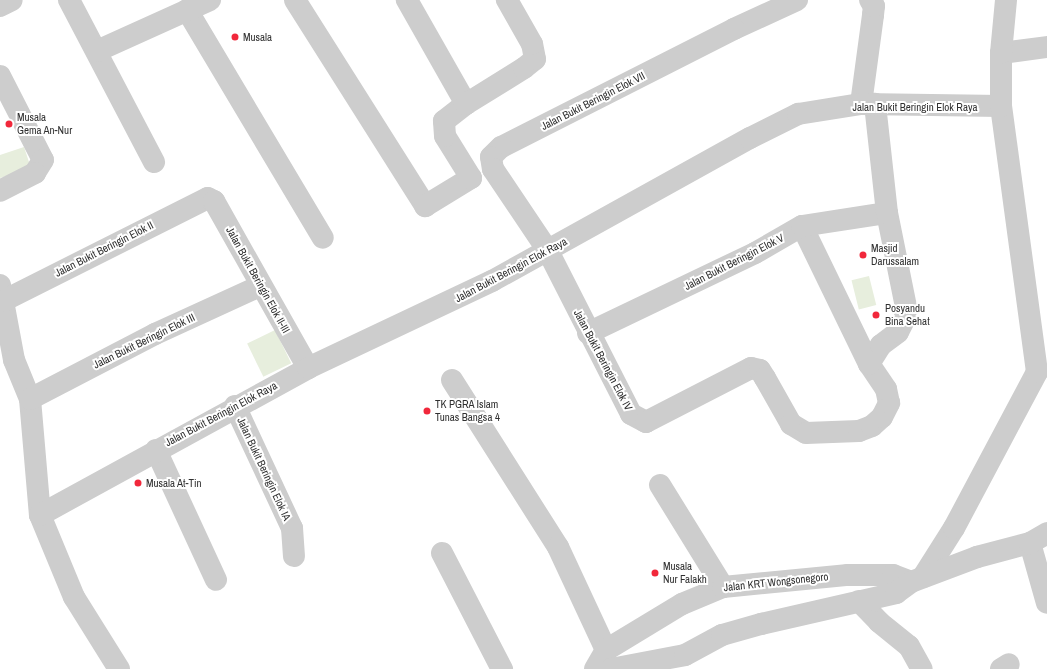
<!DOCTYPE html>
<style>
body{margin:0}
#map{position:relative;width:1047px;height:669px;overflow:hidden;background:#fff;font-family:"Archivo Narrow",sans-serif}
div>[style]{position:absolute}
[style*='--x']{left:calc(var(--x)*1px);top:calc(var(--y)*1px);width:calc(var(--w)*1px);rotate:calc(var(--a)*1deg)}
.green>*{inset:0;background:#e7eedd;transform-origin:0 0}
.minor>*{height:22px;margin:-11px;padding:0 11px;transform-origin:11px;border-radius:11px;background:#cdcdcd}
.dots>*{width:11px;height:11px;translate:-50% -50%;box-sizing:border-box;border:2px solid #fff;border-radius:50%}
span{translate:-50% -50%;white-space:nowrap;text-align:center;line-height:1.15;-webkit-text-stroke:4px #fff;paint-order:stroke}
.poi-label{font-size:11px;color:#303030}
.left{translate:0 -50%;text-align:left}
.street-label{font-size:11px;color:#303030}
</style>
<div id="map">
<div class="green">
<i style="clip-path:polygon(24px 147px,31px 168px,0 178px,0 155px)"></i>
<i style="left:869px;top:276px;width:30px;height:18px;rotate:76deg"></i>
<i style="left:275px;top:330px;width:37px;height:31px;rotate:64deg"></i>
</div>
<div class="minor">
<i style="--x:69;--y:0;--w:183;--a:62.3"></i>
<i style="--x:295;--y:0;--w:244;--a:57.7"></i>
<i style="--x:425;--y:206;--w:54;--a:-31.3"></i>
<i style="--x:471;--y:178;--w:49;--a:-121.8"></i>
<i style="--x:445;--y:136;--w:15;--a:-94"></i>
<i style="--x:444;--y:121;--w:28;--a:-38"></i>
<i style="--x:466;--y:104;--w:120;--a:-119.6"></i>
<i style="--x:797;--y:0;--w:69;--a:155.3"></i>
<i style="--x:734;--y:29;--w:261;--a:153.1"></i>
<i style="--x:501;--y:147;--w:14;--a:135"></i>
<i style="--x:491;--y:157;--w:12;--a:81"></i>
<i style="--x:493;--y:169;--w:99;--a:56.1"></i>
<i style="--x:548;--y:251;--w:183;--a:63"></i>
<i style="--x:631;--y:414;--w:17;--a:28"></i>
<i style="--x:646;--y:422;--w:118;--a:-27.2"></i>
<i style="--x:751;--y:368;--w:9;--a:13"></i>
<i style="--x:760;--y:370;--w:9;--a:58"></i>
<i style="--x:765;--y:378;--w:53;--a:60.5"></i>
<i style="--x:791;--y:424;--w:17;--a:31"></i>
<i style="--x:806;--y:433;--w:53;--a:-2.2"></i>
<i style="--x:859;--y:431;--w:14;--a:-21"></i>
<i style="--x:872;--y:426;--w:13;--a:-42"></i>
<i style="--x:882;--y:417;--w:16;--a:-63"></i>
<i style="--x:889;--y:403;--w:14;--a:-102"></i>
<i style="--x:886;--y:389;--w:30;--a:-124"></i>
<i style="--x:869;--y:364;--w:153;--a:-115.9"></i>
<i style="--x:0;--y:6;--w:13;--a:-27"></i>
<i style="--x:187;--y:10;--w:265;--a:59.2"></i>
<i style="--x:97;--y:51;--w:124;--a:-24.3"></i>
<i style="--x:1001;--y:53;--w:46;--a:-7.4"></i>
<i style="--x:0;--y:76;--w:94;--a:62.9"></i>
<i style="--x:43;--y:160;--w:15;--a:122"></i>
<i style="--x:35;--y:173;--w:39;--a:153"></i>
<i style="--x:466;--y:104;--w:68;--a:-31.8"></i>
<i style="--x:524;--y:68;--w:14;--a:-39"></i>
<i style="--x:535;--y:59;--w:15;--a:-101"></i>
<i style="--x:532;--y:44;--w:51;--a:-119.6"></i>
<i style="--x:861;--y:104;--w:90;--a:-82.3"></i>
<i style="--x:873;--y:15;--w:9;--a:-84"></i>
<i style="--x:874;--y:6;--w:7;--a:-124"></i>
<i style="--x:0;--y:285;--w:76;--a:79.4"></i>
<i style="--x:14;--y:360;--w:42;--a:67.7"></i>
<i style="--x:30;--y:399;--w:116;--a:85.1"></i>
<i style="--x:40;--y:515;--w:89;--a:67.5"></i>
<i style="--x:74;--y:597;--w:85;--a:58"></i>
<i style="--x:3;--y:301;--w:229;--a:-26.7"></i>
<i style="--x:208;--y:198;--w:7;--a:27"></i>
<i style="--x:214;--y:201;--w:192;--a:60.6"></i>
<i style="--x:588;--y:333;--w:185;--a:-25.6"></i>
<i style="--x:755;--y:253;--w:54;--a:-29.9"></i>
<i style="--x:802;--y:226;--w:86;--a:-8.7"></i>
<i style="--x:869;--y:364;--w:22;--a:-58"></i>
<i style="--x:881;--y:345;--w:21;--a:-37"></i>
<i style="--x:898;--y:332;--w:16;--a:-63"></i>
<i style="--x:905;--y:318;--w:11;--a:-85"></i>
<i style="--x:906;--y:307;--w:96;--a:-101.4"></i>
<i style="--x:887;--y:213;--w:110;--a:-96.3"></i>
<i style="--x:452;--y:380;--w:198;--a:57.6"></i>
<i style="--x:558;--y:547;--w:114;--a:65"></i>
<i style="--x:30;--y:399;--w:141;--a:-27.5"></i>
<i style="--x:155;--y:334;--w:115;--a:-24.6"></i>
<i style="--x:235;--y:406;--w:135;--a:65"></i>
<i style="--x:292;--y:528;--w:28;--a:86"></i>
<i style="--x:156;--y:450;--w:143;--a:65.2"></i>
<i style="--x:660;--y:485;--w:120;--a:58.3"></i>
<i style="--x:40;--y:515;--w:306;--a:-28.7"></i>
<i style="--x:308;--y:368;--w:204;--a:-25.3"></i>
<i style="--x:492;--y:281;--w:295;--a:-29"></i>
<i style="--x:750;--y:138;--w:54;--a:-26.6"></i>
<i style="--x:798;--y:114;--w:64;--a:-9"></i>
<i style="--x:861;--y:104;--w:140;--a:0.8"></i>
<i style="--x:1030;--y:543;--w:62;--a:74.2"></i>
<i style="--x:442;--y:553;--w:131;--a:62.7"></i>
<i style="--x:923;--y:577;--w:58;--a:-57.7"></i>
<i style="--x:954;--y:528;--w:177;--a:-62"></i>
<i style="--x:1037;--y:372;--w:268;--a:-97.7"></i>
<i style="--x:1001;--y:106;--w:53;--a:-90"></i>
<i style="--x:1001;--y:53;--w:53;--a:-84.6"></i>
<i style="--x:859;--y:601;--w:29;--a:46"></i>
<i style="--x:879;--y:622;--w:38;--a:39"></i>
<i style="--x:909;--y:646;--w:26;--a:61"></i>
<i style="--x:595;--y:669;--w:22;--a:-60"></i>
<i style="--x:606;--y:650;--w:89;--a:-31.2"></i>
<i style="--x:682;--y:604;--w:44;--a:-22.5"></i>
<i style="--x:723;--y:587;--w:126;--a:-5.5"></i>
<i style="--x:848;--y:575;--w:45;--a:0"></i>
<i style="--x:893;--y:575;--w:19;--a:21"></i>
<i style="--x:611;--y:669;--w:75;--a:-10.7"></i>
<i style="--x:685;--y:655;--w:42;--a:-28.4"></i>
<i style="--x:722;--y:635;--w:41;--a:-15.8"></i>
<i style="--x:761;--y:624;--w:139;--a:-12.9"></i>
<i style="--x:896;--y:593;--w:19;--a:-36"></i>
<i style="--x:911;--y:582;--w:71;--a:-20.7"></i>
<i style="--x:977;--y:557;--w:55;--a:-14.8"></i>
<i style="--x:1030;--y:543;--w:20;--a:-30"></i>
<i style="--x:1001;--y:669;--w:9;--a:-32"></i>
</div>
<div class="dots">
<i style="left:235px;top:37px;background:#f1283b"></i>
<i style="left:9px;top:124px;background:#f1283b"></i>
<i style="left:863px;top:255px;background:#f1283b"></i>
<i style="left:876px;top:315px;background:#f1283b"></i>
<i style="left:427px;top:411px;background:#f1283b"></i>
<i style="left:138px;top:483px;background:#f1283b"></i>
<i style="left:655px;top:573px;background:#f1283b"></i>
</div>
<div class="poi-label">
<span class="left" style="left:243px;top:37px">Musala</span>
<span class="left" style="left:17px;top:124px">Musala<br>Gema An-Nur</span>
<span class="left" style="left:871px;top:255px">Masjid<br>Darussalam</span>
<span class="left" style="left:885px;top:315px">Posyandu<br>Bina Sehat</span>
<span class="left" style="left:435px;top:411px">TK PGRA Islam<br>Tunas Bangsa 4</span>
<span class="left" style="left:146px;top:483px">Musala At-Tin</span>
<span class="left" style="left:663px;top:573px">Musala<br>Nur Falakh</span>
</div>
<div class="street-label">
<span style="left:593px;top:101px;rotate:-27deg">Jalan Bukit Beringin Elok VII</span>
<span style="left:915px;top:107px">Jalan Bukit Beringin Elok Raya</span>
<span style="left:104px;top:249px;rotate:-27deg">Jalan Bukit Beringin Elok II</span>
<span style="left:734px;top:262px;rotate:-27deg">Jalan Bukit Beringin Elok V</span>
<span style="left:511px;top:270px;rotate:-28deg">Jalan Bukit Beringin Elok Raya</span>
<span style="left:258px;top:280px;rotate:61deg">Jalan Bukit Beringin Elok II-III</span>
<span style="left:144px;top:341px;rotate:-26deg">Jalan Bukit Beringin Elok III</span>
<span style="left:603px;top:360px;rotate:62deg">Jalan Bukit Beringin Elok IV</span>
<span style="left:221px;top:414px;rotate:-28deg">Jalan Bukit Beringin Elok Raya</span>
<span style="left:264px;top:469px;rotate:65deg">Jalan Bukit Beringin Elok IA</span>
<span style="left:776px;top:582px;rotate:-6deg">Jalan KRT Wongsonegoro</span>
</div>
</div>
